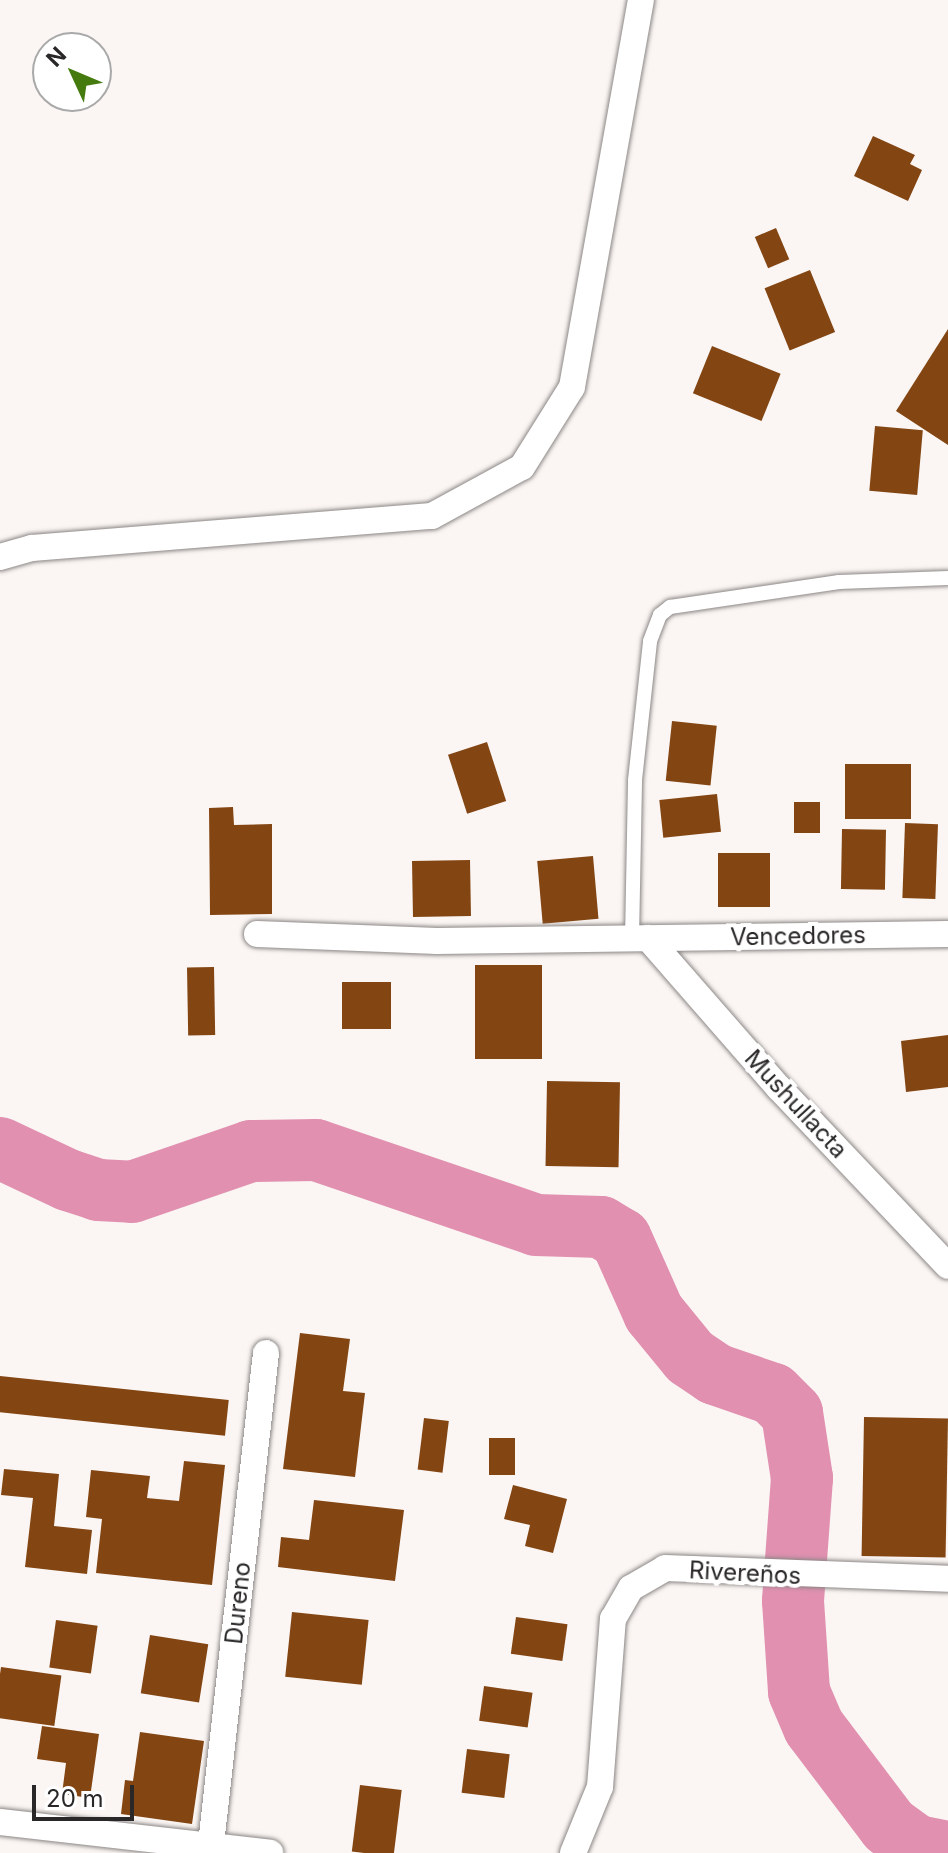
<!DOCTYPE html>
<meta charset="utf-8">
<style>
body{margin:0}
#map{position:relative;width:948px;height:1853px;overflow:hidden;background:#fbf6f4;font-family:Inter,sans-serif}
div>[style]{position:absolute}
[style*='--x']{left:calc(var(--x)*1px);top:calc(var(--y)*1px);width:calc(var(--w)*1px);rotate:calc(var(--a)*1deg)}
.river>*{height:62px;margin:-31px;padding:0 31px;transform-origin:31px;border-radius:31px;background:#e190b0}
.building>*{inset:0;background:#834512;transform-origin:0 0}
.roads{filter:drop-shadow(0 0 2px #8b8785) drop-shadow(0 0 2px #8b8785)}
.service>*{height:14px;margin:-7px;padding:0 7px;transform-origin:7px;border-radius:7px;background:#fff}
.minor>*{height:26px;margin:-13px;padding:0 13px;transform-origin:13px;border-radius:13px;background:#fff}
span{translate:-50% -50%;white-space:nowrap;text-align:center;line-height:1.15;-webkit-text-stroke:8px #fff;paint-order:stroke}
.street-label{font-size:24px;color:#292727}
.north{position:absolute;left:32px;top:32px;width:80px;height:80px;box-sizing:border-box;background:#fff;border:2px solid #a9a9a9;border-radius:50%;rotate:314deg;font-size:22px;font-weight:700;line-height:32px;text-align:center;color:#292727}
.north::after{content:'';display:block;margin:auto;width:28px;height:36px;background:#447a0e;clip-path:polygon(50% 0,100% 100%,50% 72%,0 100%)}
.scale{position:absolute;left:32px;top:1785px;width:102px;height:36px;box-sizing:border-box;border:4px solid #292727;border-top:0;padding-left:10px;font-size:24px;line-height:28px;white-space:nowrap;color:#292727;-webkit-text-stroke:6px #fff;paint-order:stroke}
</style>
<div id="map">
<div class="river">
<i style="--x:0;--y:1148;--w:75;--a:25.2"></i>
<i style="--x:68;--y:1180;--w:32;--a:18"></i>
<i style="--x:98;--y:1190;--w:34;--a:3"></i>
<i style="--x:132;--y:1192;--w:126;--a:-19"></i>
<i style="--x:251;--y:1151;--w:65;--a:-0.9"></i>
<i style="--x:316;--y:1150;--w:232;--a:18.8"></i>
<i style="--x:536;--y:1225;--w:65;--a:1.8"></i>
<i style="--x:601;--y:1227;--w:23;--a:31"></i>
<i style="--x:621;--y:1239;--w:81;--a:66"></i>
<i style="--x:654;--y:1313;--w:57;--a:50.7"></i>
<i style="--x:690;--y:1357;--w:30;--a:34"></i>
<i style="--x:715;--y:1374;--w:61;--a:19"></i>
<i style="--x:773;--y:1394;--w:27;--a:45"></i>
<i style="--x:792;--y:1413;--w:66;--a:81.3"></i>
<i style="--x:802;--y:1478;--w:123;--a:94.2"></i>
<i style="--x:793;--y:1601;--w:91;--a:86.2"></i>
<i style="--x:799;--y:1692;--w:38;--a:67"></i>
<i style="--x:814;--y:1727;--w:124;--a:52.9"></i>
<i style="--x:889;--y:1826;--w:34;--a:36"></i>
<i style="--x:917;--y:1846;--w:32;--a:11"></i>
</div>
<div class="building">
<i style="clip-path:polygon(873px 136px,915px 155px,910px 164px,922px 170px,908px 201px,854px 176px)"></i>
<i style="left:776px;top:228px;width:34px;height:23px;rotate:67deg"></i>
<i style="left:810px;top:270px;width:67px;height:49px;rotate:68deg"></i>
<i style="clip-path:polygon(948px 329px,948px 445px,896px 411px)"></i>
<i style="left:712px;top:346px;width:74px;height:51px;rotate:22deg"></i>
<i style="left:875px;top:426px;width:48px;height:65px;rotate:5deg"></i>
<i style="left:672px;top:721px;width:45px;height:60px;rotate:6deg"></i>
<i style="left:487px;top:742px;width:62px;height:41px;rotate:72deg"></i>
<i style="left:845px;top:764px;width:66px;height:55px"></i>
<i style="left:717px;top:794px;width:38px;height:58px;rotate:84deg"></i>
<i style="left:794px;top:802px;width:26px;height:31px"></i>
<i style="clip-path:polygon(233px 807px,234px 825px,272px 824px,272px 914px,210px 915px,209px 808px)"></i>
<i style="left:905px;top:823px;width:33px;height:75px;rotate:2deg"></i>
<i style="left:842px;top:829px;width:44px;height:60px;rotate:1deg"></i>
<i style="left:718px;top:853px;width:52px;height:54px"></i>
<i style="left:593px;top:856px;width:63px;height:56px;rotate:85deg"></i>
<i style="left:470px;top:860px;width:56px;height:58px;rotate:89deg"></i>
<i style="left:475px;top:965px;width:67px;height:94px"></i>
<i style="left:214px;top:967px;width:68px;height:27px;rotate:89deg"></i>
<i style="left:342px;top:982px;width:49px;height:47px"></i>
<i style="clip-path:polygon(948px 1035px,948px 1087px,906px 1092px,901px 1041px)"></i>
<i style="left:547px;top:1081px;width:73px;height:85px;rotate:1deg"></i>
<i style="clip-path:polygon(300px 1333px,350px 1339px,343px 1391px,365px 1393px,355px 1477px,283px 1469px)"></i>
<i style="left:0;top:1376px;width:230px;height:36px;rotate:6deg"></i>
<i style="left:864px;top:1417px;width:84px;height:139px;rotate:1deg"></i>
<i style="left:424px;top:1418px;width:25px;height:52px;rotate:7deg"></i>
<i style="left:489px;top:1438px;width:26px;height:37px"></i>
<i style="clip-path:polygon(184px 1461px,225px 1465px,212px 1585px,96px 1573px,102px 1519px,86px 1517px,91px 1470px,150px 1476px,147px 1498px,179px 1501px)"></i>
<i style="clip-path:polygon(4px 1469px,59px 1474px,54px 1526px,92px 1530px,87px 1574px,25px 1567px,33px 1498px,1px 1495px)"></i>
<i style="clip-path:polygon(513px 1485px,567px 1499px,553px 1553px,525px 1546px,530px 1525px,504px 1519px)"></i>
<i style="clip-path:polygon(314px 1500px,404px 1510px,395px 1581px,278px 1567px,281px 1537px,309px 1540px)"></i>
<i style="left:292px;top:1612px;width:77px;height:65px;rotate:6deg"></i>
<i style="left:516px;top:1617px;width:52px;height:37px;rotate:8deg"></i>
<i style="left:56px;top:1620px;width:42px;height:48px;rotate:8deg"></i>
<i style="left:150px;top:1635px;width:59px;height:59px;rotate:9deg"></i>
<i style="left:1px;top:1667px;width:61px;height:51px;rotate:8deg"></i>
<i style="left:484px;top:1686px;width:49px;height:35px;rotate:8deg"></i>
<i style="clip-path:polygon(42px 1726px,99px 1734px,90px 1798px,62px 1794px,66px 1763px,37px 1759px)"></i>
<i style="clip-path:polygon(140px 1732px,204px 1741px,192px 1824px,121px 1814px,125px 1780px,133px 1781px)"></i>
<i style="left:467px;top:1749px;width:43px;height:44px;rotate:7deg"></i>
<i style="left:360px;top:1785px;width:42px;height:67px;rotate:7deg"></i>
</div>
<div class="roads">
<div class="service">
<i style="--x:632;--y:939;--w:159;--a:-88.9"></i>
<i style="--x:635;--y:780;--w:140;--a:-83.8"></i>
<i style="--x:650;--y:641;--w:28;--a:-69"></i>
<i style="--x:660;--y:615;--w:13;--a:-39"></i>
<i style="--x:670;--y:607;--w:171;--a:-8.4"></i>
<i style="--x:839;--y:582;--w:109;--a:-2.1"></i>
</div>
<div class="minor">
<i style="--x:0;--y:557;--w:33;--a:-16"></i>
<i style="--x:32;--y:548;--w:401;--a:-4.6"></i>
<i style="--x:432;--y:516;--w:102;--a:-28.6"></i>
<i style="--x:522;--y:467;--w:94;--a:-58"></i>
<i style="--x:572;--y:387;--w:393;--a:-79.9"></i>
<i style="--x:257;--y:934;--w:180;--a:2.2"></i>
<i style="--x:437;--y:941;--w:511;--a:-0.78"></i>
<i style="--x:648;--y:938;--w:199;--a:48.9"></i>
<i style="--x:779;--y:1088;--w:245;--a:46.5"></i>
<i style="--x:0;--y:1822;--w:272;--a:6.5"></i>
<i style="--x:210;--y:1853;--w:503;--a:-83.61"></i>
<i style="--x:573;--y:1853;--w:71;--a:-67.8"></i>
<i style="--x:600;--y:1787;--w:169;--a:-85.6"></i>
<i style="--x:613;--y:1619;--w:36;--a:-60"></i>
<i style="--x:631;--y:1588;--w:39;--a:-30"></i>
<i style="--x:665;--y:1568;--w:283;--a:2.2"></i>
</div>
</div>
<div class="street-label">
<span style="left:798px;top:936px;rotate:-1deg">Vencedores</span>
<span style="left:796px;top:1104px;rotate:47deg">Mushullacta</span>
<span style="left:745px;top:1573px;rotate:3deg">Rivereños</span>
<span style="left:238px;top:1603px;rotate:-84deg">Dureno</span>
</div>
<div class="north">N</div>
<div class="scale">20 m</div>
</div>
